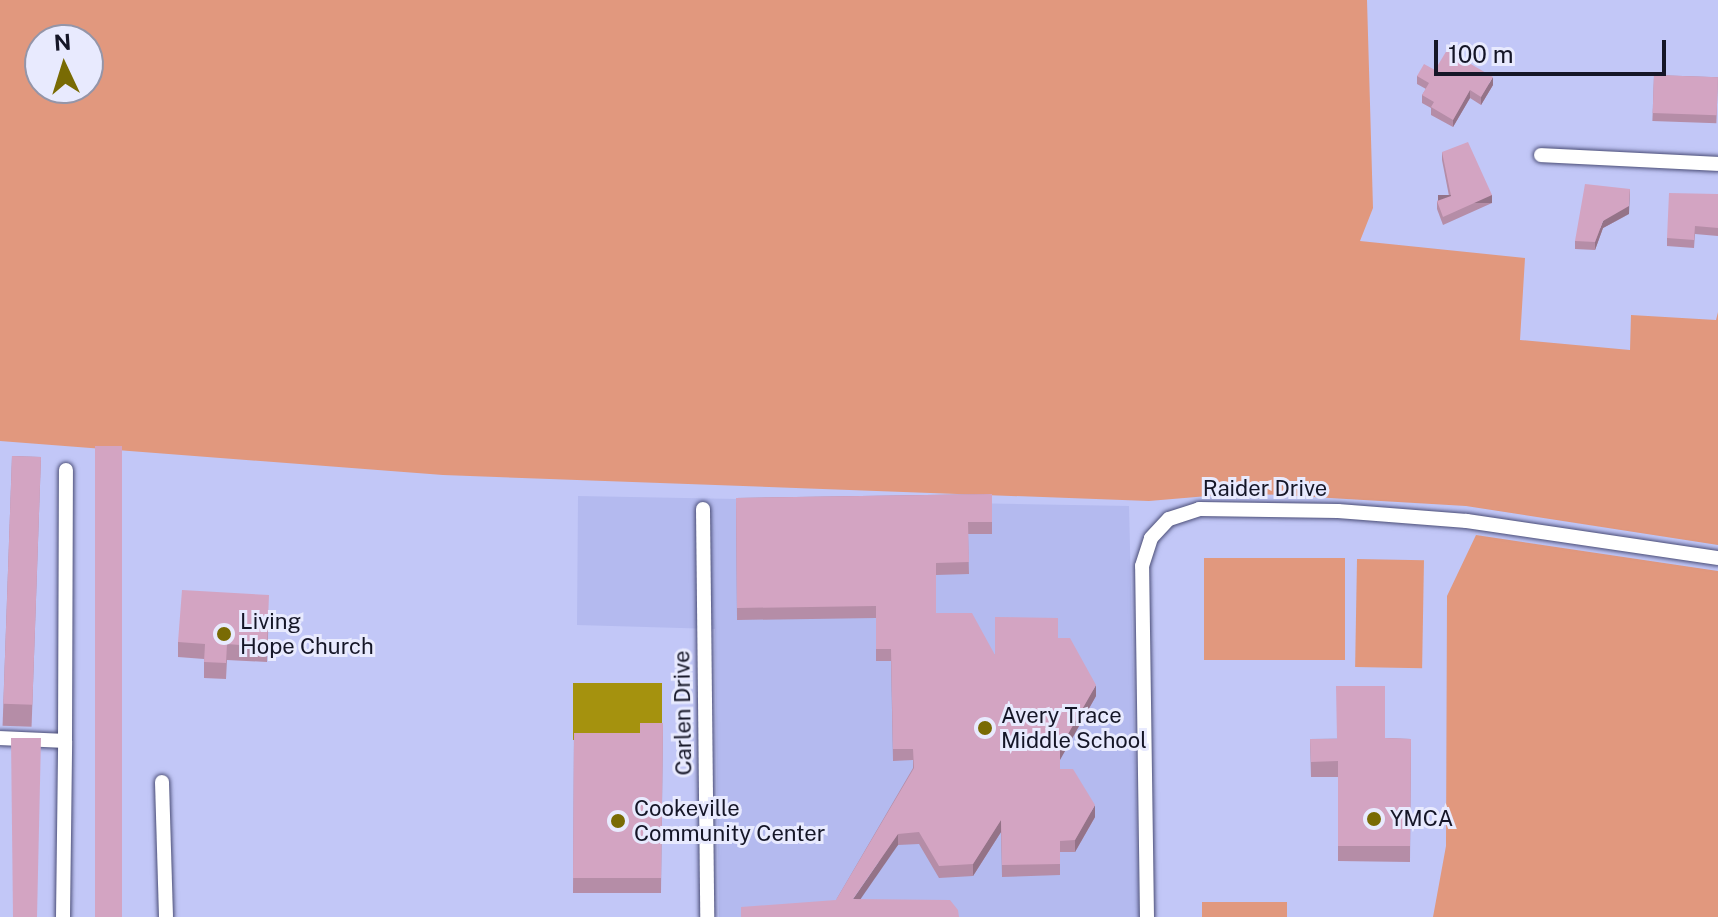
<!DOCTYPE html>
<style>
body{margin:0}
#map{position:relative;width:1718px;height:917px;overflow:hidden;background:#c2c7f7;font-family:"Public Sans",sans-serif}
div>[style]{position:absolute}
[style*='--x']{left:calc(var(--x)*1px);top:calc(var(--y)*1px);width:calc(var(--w)*1px);rotate:calc(var(--a)*1deg)}
.built>*{inset:0;background:#b4baef}
.green>*{inset:0;background:#e1987e;transform-origin:0 0}
.water>*{inset:0;background:#a5920e;transform-origin:0 0}
.roads{filter:drop-shadow(0 0 2px #4a4d76) drop-shadow(0 0 2px #4a4d76)}
.street>*{height:14px;margin:-7px;padding:0 7px;transform-origin:7px;border-radius:7px;background:#fff}
.wall>*{inset:0;background:#b58da7;transform-origin:0 0}
.shaded-wall>*{inset:0;background:#947388;transform-origin:0 0}
.building>*{inset:0;background:#d3a4c2;transform-origin:0 0}
.dots>*{width:22px;height:22px;translate:-50% -50%;box-sizing:border-box;border:4px solid #e8eafe;border-radius:50%}
span{translate:-50% -50%;white-space:nowrap;text-align:center;line-height:1.15;-webkit-text-stroke:6px #e8eafe;paint-order:stroke}
.street-label{font-size:22px;color:#151627}
.poi-label{font-size:22px;color:#151627}
.left{translate:0 -50%;text-align:left}
.north{position:absolute;left:24px;top:24px;width:80px;height:80px;box-sizing:border-box;background:#e8eafe;border:2px solid #9495a8;border-radius:50%;rotate:356deg;font-size:22px;font-weight:700;line-height:32px;text-align:center;color:#151627}
.north::after{content:'';display:block;margin:auto;width:28px;height:36px;background:#796b04;clip-path:polygon(50% 0,100% 100%,50% 72%,0 100%)}
.scale{position:absolute;left:1434px;top:40px;width:232px;height:36px;box-sizing:border-box;border:4px solid #151627;border-top:0;padding-left:10px;font-size:24px;line-height:28px;white-space:nowrap;color:#151627;-webkit-text-stroke:6px #e8eafe;paint-order:stroke}
</style>
<div id="map">
<div class="built">
<i style="clip-path:polygon(578px 496px,1129px 506px,1139px 917px,719px 917px,715px 629px,577px 625px)"></i>
</div>
<div class="green">
<i style="clip-path:polygon(evenodd,0 0,1367px 0,1373px 208px,1360px 241px,1525px 258px,1520px 340px,1630px 350px,1631px 315px,1716px 320px,1718px 312px,1718px 545px,1466px 506px,1243px 493px,1149px 501px,443px 475px,0 441px,0 0,40px 40px,88px 40px,88px 88px,40px 88px,40px 40px)"></i>
<i style="clip-path:polygon(1476px 535px,1718px 571px,1718px 917px,1433px 917px,1446px 846px,1447px 596px)"></i>
<i style="left:1204px;top:558px;width:141px;height:102px"></i>
<i style="left:1357px;top:559px;width:67px;height:108px;rotate:1deg"></i>
<i style="left:1287px;top:902px;width:15px;height:85px;rotate:90deg"></i>
</div>
<div class="water">
<i style="left:573px;top:683px;width:89px;height:57px"></i>
</div>
<div class="roads">
<div class="street">
<i style="--x:1541;--y:155;--w:177;--a:2.9"></i>
<i style="--x:703;--y:509;--w:408;--a:89.4"></i>
<i style="--x:0;--y:738;--w:65;--a:2.6"></i>
<i style="--x:65;--y:741;--w:271;--a:-89.8"></i>
<i style="--x:162;--y:782;--w:135;--a:88.3"></i>
<i style="--x:63;--y:917;--w:176;--a:-89.3"></i>
<i style="--x:1147;--y:917;--w:351;--a:-90.8"></i>
<i style="--x:1142;--y:566;--w:29;--a:-72"></i>
<i style="--x:1151;--y:538;--w:26;--a:-47"></i>
<i style="--x:1169;--y:519;--w:32;--a:-18"></i>
<i style="--x:1199;--y:509;--w:139;--a:0.8"></i>
<i style="--x:1338;--y:511;--w:129;--a:4.4"></i>
<i style="--x:1467;--y:521;--w:254;--a:8.4"></i>
</div>
</div>
<div class="wall">
<i style="clip-path:polygon(1435px 70px,1493px 85px,1481px 105px,1470px 98px,1453px 127px,1431px 115px,1431px 108px,1422px 103px,1422px 95px,1426px 89px,1417px 84px,1417px 76px)"></i>
<i style="left:1654px;top:75px;width:64px;height:46px;rotate:2deg"></i>
<i style="clip-path:polygon(1442px 152px,1492px 203px,1443px 225px,1437px 209px,1437px 201px,1449px 196px,1442px 160px)"></i>
<i style="clip-path:polygon(1718px 194px,1718px 236px,1695px 234px,1694px 248px,1667px 246px,1667px 238px)"></i>
<i style="clip-path:polygon(1629px 214px,1603px 228px,1595px 250px,1575px 249px,1575px 241px)"></i>
<i style="left:12px;top:456px;width:29px;height:270px;rotate:2deg"></i>
<i style="clip-path:polygon(992px 494px,992px 534px,968px 534px,969px 574px,936px 575px,936px 613px,995px 655px,1058px 638px,1096px 696px,1060px 759px,1060px 769px,1095px 817px,1075px 852px,1060px 852px,1060px 875px,1002px 877px,1001px 832px,973px 876px,939px 878px,919px 844px,898px 845px,836px 900px,913px 768px,913px 760px,893px 761px,891px 661px,876px 661px,876px 618px,737px 620px,736px 498px)"></i>
<i style="clip-path:polygon(269px 611px,267px 662px,227px 660px,226px 679px,204px 678px,204px 659px,178px 657px,178px 642px)"></i>
<i style="clip-path:polygon(663px 723px,661px 893px,573px 893px,574px 733px,640px 733px)"></i>
<i style="clip-path:polygon(1385px 738px,1411px 739px,1410px 862px,1338px 861px,1338px 777px,1311px 777px,1310px 739px)"></i>
</div>
<div class="shaded-wall">
<i style="clip-path:polygon(1493px 77px,1493px 85px,1481px 105px,1481px 97px)"></i>
<i style="clip-path:polygon(1470px 90px,1470px 98px,1453px 127px,1453px 120px)"></i>
<i style="clip-path:polygon(1630px 189px,1629px 214px,1603px 228px,1595px 250px,1595px 242px,1603px 221px)"></i>
<i style="left:1492px;top:195px;width:8px;height:54px;rotate:90deg"></i>
<i style="clip-path:polygon(1096px 685px,1096px 696px,1060px 760px,1060px 748px)"></i>
<i style="clip-path:polygon(1095px 805px,1095px 817px,1075px 852px,1075px 840px)"></i>
<i style="clip-path:polygon(1001px 820px,1001px 832px,973px 876px,973px 864px)"></i>
<i style="clip-path:polygon(898px 834px,898px 845px,853px 910px,853px 899px)"></i>
</div>
<div class="building">
<i style="clip-path:polygon(1447px 50px,1493px 77px,1481px 97px,1470px 90px,1453px 120px,1431px 107px,1434px 102px,1422px 95px,1429px 83px,1417px 76px,1424px 64px,1435px 70px)"></i>
<i style="left:1654px;top:75px;width:64px;height:38px;rotate:2deg"></i>
<i style="clip-path:polygon(1468px 142px,1492px 195px,1443px 217px,1437px 201px,1451px 196px,1442px 152px)"></i>
<i style="clip-path:polygon(1585px 184px,1630px 189px,1629px 206px,1603px 221px,1595px 242px,1575px 241px)"></i>
<i style="clip-path:polygon(1669px 193px,1718px 194px,1718px 228px,1695px 226px,1694px 240px,1667px 238px)"></i>
<i style="left:95px;top:446px;width:27px;height:471px"></i>
<i style="left:12px;top:456px;width:29px;height:248px;rotate:2deg"></i>
<i style="clip-path:polygon(992px 494px,992px 522px,968px 522px,969px 562px,936px 563px,936px 613px,972px 613px,995px 655px,995px 617px,1058px 618px,1058px 638px,1070px 638px,1096px 685px,1060px 748px,1060px 769px,1073px 769px,1095px 805px,1075px 840px,1060px 841px,1060px 864px,1002px 865px,1001px 820px,973px 864px,939px 866px,919px 832px,898px 834px,853px 899px,950px 900px,958px 910px,959px 917px,741px 917px,741px 907px,836px 900px,914px 768px,913px 749px,893px 749px,891px 649px,876px 649px,876px 606px,737px 608px,736px 498px)"></i>
<i style="clip-path:polygon(182px 590px,269px 595px,267px 647px,227px 644px,226px 663px,204px 662px,205px 644px,178px 642px)"></i>
<i style="clip-path:polygon(1336px 686px,1385px 686px,1385px 738px,1411px 739px,1410px 846px,1338px 846px,1338px 761px,1311px 762px,1310px 739px,1337px 739px)"></i>
<i style="clip-path:polygon(640px 723px,663px 723px,661px 878px,573px 878px,574px 733px,640px 733px)"></i>
<i style="clip-path:polygon(11px 738px,41px 738px,37px 917px,13px 917px)"></i>
</div>
<div class="dots">
<i style="left:224px;top:634px;background:#796b04"></i>
<i style="left:985px;top:728px;background:#796b04"></i>
<i style="left:1374px;top:819px;background:#796b04"></i>
<i style="left:618px;top:821px;background:#796b04"></i>
</div>
<div class="street-label">
<span style="left:1265px;top:489px">Raider Drive</span>
<span style="left:683px;top:713px;rotate:-91deg">Carlen Drive</span>
</div>
<div class="poi-label">
<span class="left" style="left:240px;top:634px">Living<br>Hope Church</span>
<span class="left" style="left:1001px;top:728px">Avery Trace<br>Middle School</span>
<span class="left" style="left:634px;top:821px">Cookeville<br>Community Center</span>
<span class="left" style="left:1390px;top:819px">YMCA</span>
</div>
<div class="north">N</div>
<div class="scale">100 m</div>
</div>
